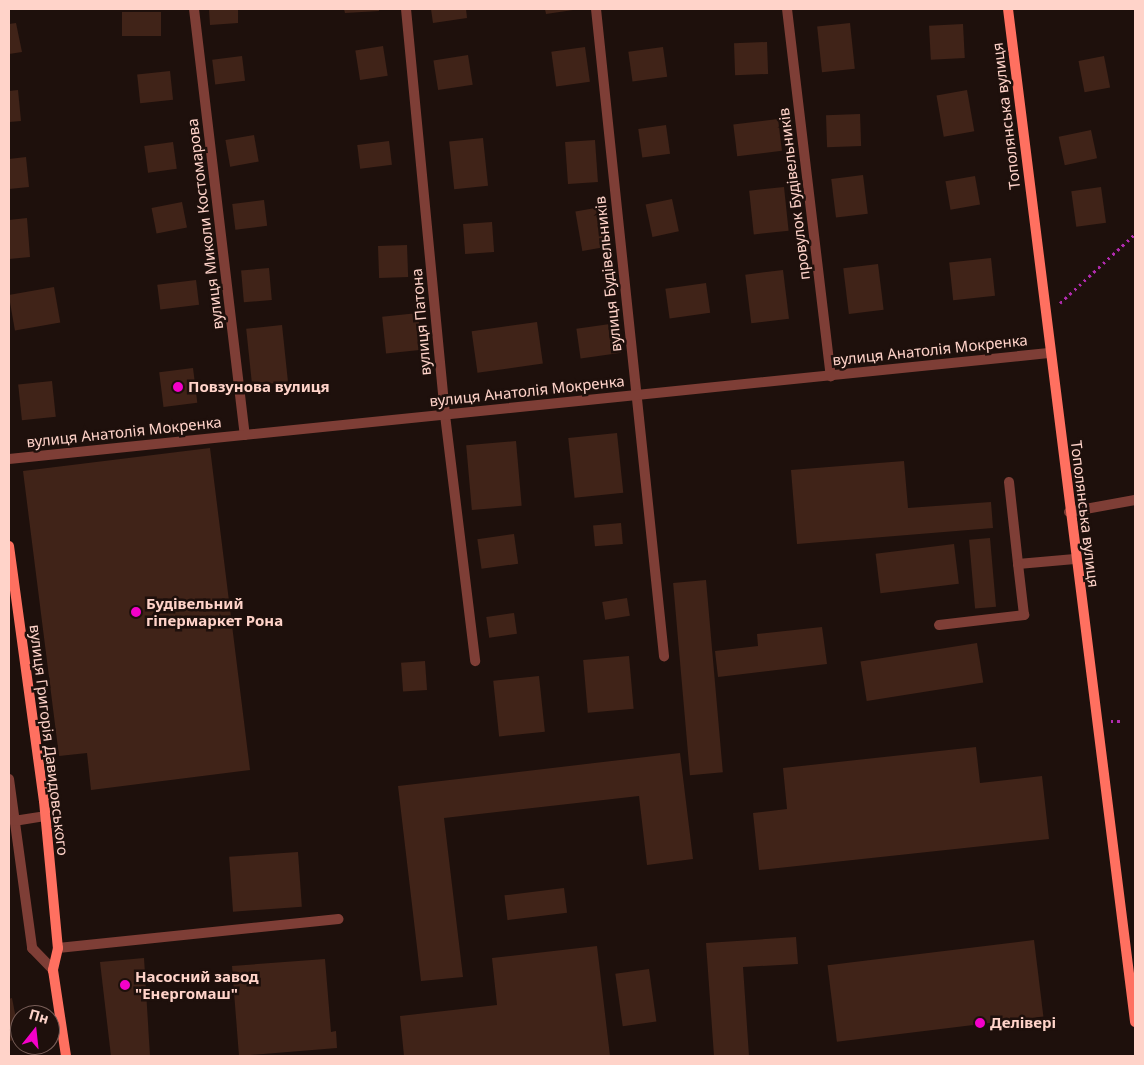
<!DOCTYPE html>
<meta charset="utf-8">
<style>
body{margin:0}
#map{position:relative;width:1144px;height:1065px;overflow:hidden;background:#1e100c;font-family:"Noto Sans",sans-serif}
div>[style]{position:absolute}
[style*='--x']{left:calc(var(--x)*1px);top:calc(var(--y)*1px);width:calc(var(--w)*1px);rotate:calc(var(--a)*1deg)}
.building>*{inset:0;background:#402318;transform-origin:0 0}
.path>*{height:3px;margin-top:-1.5px;transform-origin:0;background:repeating-linear-gradient(90deg,#b12baf 0 2.5px,transparent 0 6.5px)}
.lane>*{height:10px;margin:-5px;padding:0 5px;transform-origin:5px;border-radius:5px;background:#7e3e36}
.street>*{height:10px;margin:-5px;padding:0 5px;transform-origin:5px;border-radius:5px;background:#7e3e36}
.secondary>*{height:10px;margin:-5px;padding:0 5px;transform-origin:5px;border-radius:5px;background:#ff7060}
.dots>*{width:14px;height:14px;translate:-50% -50%;box-sizing:border-box;border:2px solid #1e100c;border-radius:50%}
span{translate:-50% -50%;white-space:nowrap;text-align:center;line-height:1.15;-webkit-text-stroke:5px #1e100c;paint-order:stroke}
.street-label{font-size:15px;color:#ffd3c9}
.poi-label{font-size:15px;color:#ffd3c9;font-weight:700}
.left{translate:0 -50%;text-align:left}
.frame{position:absolute;inset:0;border:10px solid #ffd3c9;pointer-events:none}
.north{position:absolute;left:10px;top:1005px;width:50px;height:50px;box-sizing:border-box;background:#1e100c;border:1px solid #785e58;border-radius:50%;rotate:16deg;font-size:14px;font-weight:700;line-height:20px;text-align:center;color:#ffd3c9}
.north::after{content:'';display:block;margin:auto;width:18px;height:22px;background:#f400c9;clip-path:polygon(50% 0,100% 100%,50% 72%,0 100%)}
</style>
<div id="map">
<div class="building">
<i style="clip-path:polygon(209px 9px,238px 9px,238px 23px,210px 25px)"></i>
<i style="clip-path:polygon(344px 9px,379px 9px,379px 11px,345px 13px)"></i>
<i style="clip-path:polygon(431px 9px,466px 9px,467px 18px,433px 23px)"></i>
<i style="clip-path:polygon(545px 9px,573px 9px,573px 10px,546px 14px)"></i>
<i style="left:122px;top:12px;width:39px;height:24px"></i>
<i style="clip-path:polygon(16px 23px,22px 52px,9px 54px,9px 24px)"></i>
<i style="left:850px;top:23px;width:46px;height:33px;rotate:84deg"></i>
<i style="left:963px;top:24px;width:34px;height:34px;rotate:87deg"></i>
<i style="left:767px;top:42px;width:32px;height:33px;rotate:88deg"></i>
<i style="left:383px;top:46px;width:30px;height:28px;rotate:81deg"></i>
<i style="left:585px;top:47px;width:35px;height:34px;rotate:82deg"></i>
<i style="left:663px;top:47px;width:30px;height:35px;rotate:82deg"></i>
<i style="left:468px;top:55px;width:30px;height:35px;rotate:81deg"></i>
<i style="left:242px;top:56px;width:25px;height:30px;rotate:83deg"></i>
<i style="left:1104px;top:56px;width:32px;height:26px;rotate:79deg"></i>
<i style="left:170px;top:71px;width:29px;height:33px;rotate:84deg"></i>
<i style="clip-path:polygon(18px 90px,21px 121px,9px 122px,9px 91px)"></i>
<i style="left:967px;top:90px;width:42px;height:31px;rotate:80deg"></i>
<i style="left:860px;top:114px;width:32px;height:34px;rotate:88deg"></i>
<i style="left:778px;top:119px;width:32px;height:45px;rotate:83deg"></i>
<i style="left:666px;top:125px;width:29px;height:28px;rotate:82deg"></i>
<i style="left:1091px;top:130px;width:29px;height:33px;rotate:78deg"></i>
<i style="left:254px;top:135px;width:27px;height:29px;rotate:80deg"></i>
<i style="left:483px;top:138px;width:48px;height:34px;rotate:84deg"></i>
<i style="left:595px;top:140px;width:42px;height:30px;rotate:86deg"></i>
<i style="left:389px;top:141px;width:24px;height:32px;rotate:83deg"></i>
<i style="left:173px;top:142px;width:27px;height:29px;rotate:82deg"></i>
<i style="clip-path:polygon(26px 157px,29px 187px,9px 189px,9px 159px)"></i>
<i style="left:863px;top:175px;width:39px;height:32px;rotate:83deg"></i>
<i style="left:975px;top:176px;width:29px;height:30px;rotate:80deg"></i>
<i style="left:784px;top:187px;width:44px;height:35px;rotate:84deg"></i>
<i style="left:1101px;top:187px;width:36px;height:30px;rotate:82deg"></i>
<i style="left:672px;top:199px;width:33px;height:27px;rotate:78deg"></i>
<i style="left:264px;top:200px;width:26px;height:32px;rotate:83deg"></i>
<i style="left:182px;top:202px;width:26px;height:31px;rotate:79deg"></i>
<i style="left:601px;top:207px;width:40px;height:26px;rotate:80deg"></i>
<i style="clip-path:polygon(27px 218px,30px 257px,9px 259px,9px 220px)"></i>
<i style="left:492px;top:222px;width:30px;height:29px;rotate:86deg"></i>
<i style="left:407px;top:245px;width:32px;height:29px;rotate:88deg"></i>
<i style="left:991px;top:258px;width:38px;height:42px;rotate:84deg"></i>
<i style="left:878px;top:264px;width:46px;height:35px;rotate:83deg"></i>
<i style="left:269px;top:268px;width:32px;height:28px;rotate:85deg"></i>
<i style="left:783px;top:270px;width:49px;height:38px;rotate:83deg"></i>
<i style="left:196px;top:280px;width:25px;height:39px;rotate:83deg"></i>
<i style="left:706px;top:283px;width:30px;height:41px;rotate:82deg"></i>
<i style="left:54px;top:287px;width:36px;height:46px;rotate:80deg"></i>
<i style="left:418px;top:313px;width:37px;height:36px;rotate:84deg"></i>
<i style="left:537px;top:322px;width:42px;height:66px;rotate:82deg"></i>
<i style="left:617px;top:323px;width:30px;height:41px;rotate:82deg"></i>
<i style="left:282px;top:325px;width:57px;height:36px;rotate:84deg"></i>
<i style="left:193px;top:368px;width:35px;height:34px;rotate:83deg"></i>
<i style="left:52px;top:381px;width:36px;height:34px;rotate:84deg"></i>
<i style="left:617px;top:433px;width:60px;height:49px;rotate:84deg"></i>
<i style="left:516px;top:441px;width:65px;height:50px;rotate:85deg"></i>
<i style="clip-path:polygon(210px 448px,250px 770px,91px 790px,87px 753px,59px 756px,23px 471px)"></i>
<i style="clip-path:polygon(904px 461px,908px 508px,991px 502px,993px 528px,797px 544px,791px 470px)"></i>
<i style="left:621px;top:523px;width:21px;height:28px;rotate:85deg"></i>
<i style="left:514px;top:534px;width:30px;height:37px;rotate:82deg"></i>
<i style="left:990px;top:538px;width:69px;height:21px;rotate:85deg"></i>
<i style="left:954px;top:544px;width:40px;height:79px;rotate:83deg"></i>
<i style="left:706px;top:580px;width:193px;height:33px;rotate:85deg"></i>
<i style="left:627px;top:598px;width:18px;height:25px;rotate:81deg"></i>
<i style="left:514px;top:613px;width:21px;height:28px;rotate:82deg"></i>
<i style="clip-path:polygon(822px 627px,827px 664px,718px 677px,715px 651px,758px 646px,757px 634px)"></i>
<i style="left:977px;top:643px;width:40px;height:118px;rotate:81deg"></i>
<i style="left:629px;top:656px;width:53px;height:46px;rotate:85deg"></i>
<i style="left:425px;top:661px;width:29px;height:24px;rotate:86deg"></i>
<i style="left:539px;top:676px;width:56px;height:46px;rotate:84deg"></i>
<i style="clip-path:polygon(976px 747px,980px 783px,1042px 776px,1049px 839px,759px 870px,753px 813px,787px 809px,783px 768px)"></i>
<i style="clip-path:polygon(680px 753px,693px 859px,647px 865px,639px 796px,444px 818px,463px 977px,421px 981px,398px 786px)"></i>
<i style="left:298px;top:852px;width:55px;height:69px;rotate:86deg"></i>
<i style="left:564px;top:888px;width:25px;height:60px;rotate:83deg"></i>
<i style="clip-path:polygon(796px 937px,798px 964px,743px 967px,749px 1056px,714px 1056px,706px 943px)"></i>
<i style="left:1034px;top:940px;width:77px;height:208px;rotate:83deg"></i>
<i style="clip-path:polygon(597px 946px,610px 1056px,404px 1056px,400px 1016px,497px 1005px,492px 958px)"></i>
<i style="clip-path:polygon(144px 958px,150px 1056px,111px 1056px,100px 962px)"></i>
<i style="clip-path:polygon(325px 959px,331px 1032px,336px 1031px,337px 1048px,239px 1056px,232px 966px)"></i>
<i style="left:649px;top:969px;width:53px;height:34px;rotate:82deg"></i>
<i style="clip-path:polygon(12px 998px,20px 1039px,9px 1041px,9px 999px)"></i>
</div>
<div class="path">
<i style="--x:1060;--y:303;--w:102;--a:-42.6"></i>
<i style="--x:1111;--y:721;--w:12;--a:0"></i>
</div>
<div class="lane">
<i style="--x:1009;--y:482;--w:82;--a:83.7"></i>
<i style="--x:1018;--y:564;--w:57;--a:-5"></i>
<i style="--x:1069;--y:512;--w:67;--a:-10.3"></i>
<i style="--x:939;--y:625;--w:86;--a:-6.7"></i>
<i style="--x:1024;--y:615;--w:51;--a:-96.7"></i>
<i style="--x:9;--y:779;--w:171;--a:82.2"></i>
<i style="--x:32;--y:948;--w:30;--a:46"></i>
<i style="--x:14;--y:821;--w:31;--a:-9"></i>
<i style="--x:58;--y:948;--w:282;--a:-5.9"></i>
</div>
<div class="street">
<i style="--x:194;--y:9;--w:429;--a:83.2"></i>
<i style="--x:406;--y:9;--w:408;--a:84.5"></i>
<i style="--x:445;--y:415;--w:248;--a:83"></i>
<i style="--x:596;--y:9;--w:651;--a:84"></i>
<i style="--x:787;--y:9;--w:370;--a:83.2"></i>
<i style="--x:9;--y:459;--w:1045;--a:-5.82"></i>
</div>
<div class="secondary">
<i style="--x:1008;--y:9;--w:1021;--a:82.85"></i>
<i style="--x:9;--y:546;--w:257;--a:82.2"></i>
<i style="--x:44;--y:801;--w:148;--a:84.6"></i>
<i style="--x:58;--y:948;--w:23;--a:103"></i>
<i style="--x:53;--y:970;--w:87;--a:81.4"></i>
</div>
<div class="dots">
<i style="left:178px;top:387px;background:#f400c9"></i>
<i style="left:136px;top:612px;background:#f400c9"></i>
<i style="left:125px;top:985px;background:#f400c9"></i>
<i style="left:980px;top:1023px;background:#f400c9"></i>
</div>
<div class="street-label">
<span style="left:1006px;top:116px;rotate:-97deg">Тополянська вулиця</span>
<span style="left:794px;top:194px;rotate:-97deg">провулок Будівельників</span>
<span style="left:205px;top:224px;rotate:-97deg">вулиця Миколи Костомарова</span>
<span style="left:608px;top:274px;rotate:-96deg">вулиця Будівельників</span>
<span style="left:421px;top:322px;rotate:-95deg">вулиця Патона</span>
<span style="left:930px;top:350px;rotate:-6deg">вулиця Анатолія Мокренка</span>
<span style="left:527px;top:391px;rotate:-6deg">вулиця Анатолія Мокренка</span>
<span style="left:124px;top:432px;rotate:-6deg">вулиця Анатолія Мокренка</span>
<span style="left:1085px;top:514px;rotate:83deg">Тополянська вулиця</span>
<span style="left:49px;top:740px;rotate:83deg">вулиця Григорія Давидовського</span>
</div>
<div class="poi-label">
<span class="left" style="left:188px;top:387px">Повзунова вулиця</span>
<span class="left" style="left:146px;top:612px">Будівельний<br>гіпермаркет Рона</span>
<span class="left" style="left:135px;top:985px">Насосний завод<br>"Енергомаш"</span>
<span class="left" style="left:990px;top:1023px">Делівері</span>
</div>
<div class="frame"></div>
<div class="north">Пн</div>
</div>
